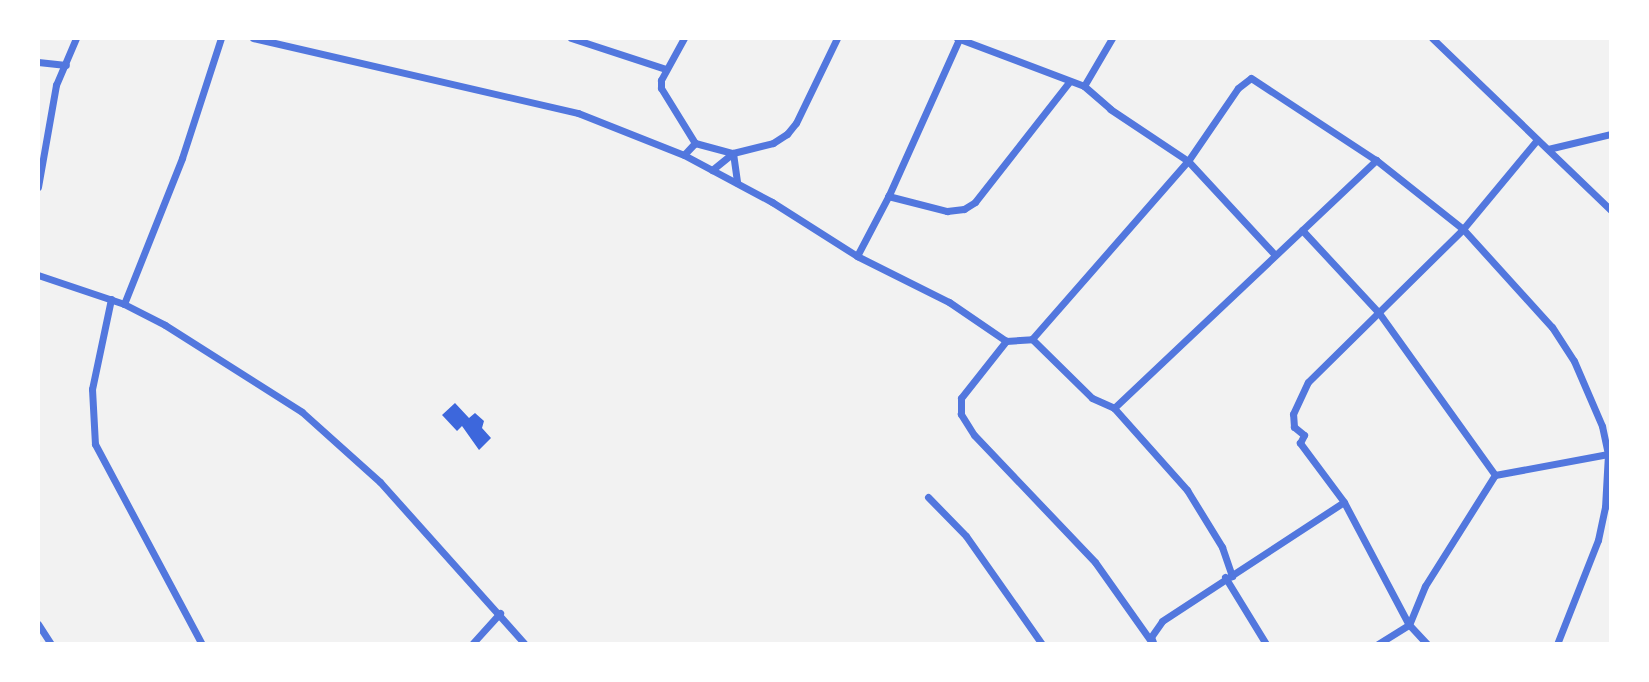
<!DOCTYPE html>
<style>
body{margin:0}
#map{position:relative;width:1649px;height:682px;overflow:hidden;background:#f2f2f2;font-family:"Noto Serif",serif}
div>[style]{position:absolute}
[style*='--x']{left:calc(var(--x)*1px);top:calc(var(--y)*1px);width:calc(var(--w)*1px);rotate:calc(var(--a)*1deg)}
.building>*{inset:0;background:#3d67dc}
.minor>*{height:7px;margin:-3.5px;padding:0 3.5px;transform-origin:3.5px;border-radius:3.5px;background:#5277de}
span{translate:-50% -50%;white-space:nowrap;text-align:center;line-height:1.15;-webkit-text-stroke:6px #fff;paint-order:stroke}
.frame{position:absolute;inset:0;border:40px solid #fff;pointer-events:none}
</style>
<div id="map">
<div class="building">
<i style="clip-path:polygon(455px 403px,469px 418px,475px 413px,484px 421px,482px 428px,491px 438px,479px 450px,462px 426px,457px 431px,442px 415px)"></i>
</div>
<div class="minor">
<i style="--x:253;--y:38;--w:334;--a:13"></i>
<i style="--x:578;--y:113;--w:114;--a:21.6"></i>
<i style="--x:684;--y:155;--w:100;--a:28.1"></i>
<i style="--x:772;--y:202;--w:101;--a:32.4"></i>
<i style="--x:857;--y:256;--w:103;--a:26.6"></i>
<i style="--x:949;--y:302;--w:69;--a:34.4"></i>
<i style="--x:571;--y:38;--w:100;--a:18.1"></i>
<i style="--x:684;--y:38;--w:48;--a:118.7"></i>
<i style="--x:661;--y:80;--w:8;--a:90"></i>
<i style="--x:661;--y:88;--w:65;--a:58.3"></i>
<i style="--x:695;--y:143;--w:16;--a:133"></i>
<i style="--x:957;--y:38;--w:136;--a:20.7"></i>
<i style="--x:1084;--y:86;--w:35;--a:41"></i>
<i style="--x:1110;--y:109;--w:94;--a:33.7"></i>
<i style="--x:1188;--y:161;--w:128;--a:47.2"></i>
<i style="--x:1432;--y:38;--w:248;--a:43.9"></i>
<i style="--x:38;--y:62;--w:28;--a:6"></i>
<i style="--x:1084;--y:86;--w:56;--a:-59.7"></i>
<i style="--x:695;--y:143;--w:39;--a:15"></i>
<i style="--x:733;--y:153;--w:41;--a:-14"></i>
<i style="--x:773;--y:143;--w:17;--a:-33"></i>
<i style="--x:787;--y:134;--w:14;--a:-51"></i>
<i style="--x:796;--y:123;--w:94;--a:-64.2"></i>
<i style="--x:1548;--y:149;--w:65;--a:-13.4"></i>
<i style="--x:733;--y:153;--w:30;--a:82"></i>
<i style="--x:712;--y:170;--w:27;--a:-39"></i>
<i style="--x:38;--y:187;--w:104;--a:-80"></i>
<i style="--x:56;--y:85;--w:51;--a:-66.9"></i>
<i style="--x:888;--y:196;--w:61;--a:14.3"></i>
<i style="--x:947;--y:211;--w:17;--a:-7"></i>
<i style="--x:964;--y:209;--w:13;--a:-32"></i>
<i style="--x:975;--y:202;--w:152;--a:-51.9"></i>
<i style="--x:1302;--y:230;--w:113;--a:47.1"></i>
<i style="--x:1379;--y:313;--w:199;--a:54.4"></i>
<i style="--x:1495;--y:475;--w:115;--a:-10.5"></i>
<i style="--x:857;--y:256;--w:69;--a:-62.3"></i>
<i style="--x:889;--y:195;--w:171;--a:-65.8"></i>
<i style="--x:38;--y:275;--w:91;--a:18.6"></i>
<i style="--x:124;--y:304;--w:46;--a:27.1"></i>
<i style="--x:165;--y:325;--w:162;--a:32.4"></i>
<i style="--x:302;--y:412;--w:105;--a:41.9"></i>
<i style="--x:380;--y:482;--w:217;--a:48.2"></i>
<i style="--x:111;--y:299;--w:92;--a:101.9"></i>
<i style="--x:92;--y:389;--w:55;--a:86.9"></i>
<i style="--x:95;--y:444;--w:227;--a:61.9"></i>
<i style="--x:124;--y:304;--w:157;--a:-68.3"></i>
<i style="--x:182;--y:158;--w:126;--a:-72"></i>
<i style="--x:1032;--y:339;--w:84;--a:44.5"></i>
<i style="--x:1092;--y:398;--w:24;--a:24"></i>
<i style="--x:1114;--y:408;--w:361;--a:-43.4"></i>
<i style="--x:1114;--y:408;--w:110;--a:48.3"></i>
<i style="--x:1187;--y:490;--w:67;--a:58.4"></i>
<i style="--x:1222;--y:547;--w:31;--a:71"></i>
<i style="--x:928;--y:497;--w:54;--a:45.7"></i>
<i style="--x:966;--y:536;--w:132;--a:54.9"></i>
<i style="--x:1225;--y:577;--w:79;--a:58.5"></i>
<i style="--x:38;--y:624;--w:24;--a:57"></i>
<i style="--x:1153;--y:642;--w:5;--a:-112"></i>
<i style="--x:1151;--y:637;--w:19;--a:-55"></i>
<i style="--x:1162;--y:621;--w:217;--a:-33.2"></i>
<i style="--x:472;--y:644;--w:42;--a:-47.9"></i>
<i style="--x:1153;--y:644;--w:100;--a:-125.3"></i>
<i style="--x:1095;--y:562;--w:175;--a:-133.6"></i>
<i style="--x:974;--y:435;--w:25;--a:-122"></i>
<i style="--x:961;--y:414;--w:16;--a:-90"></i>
<i style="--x:961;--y:398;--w:73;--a:-51.7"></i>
<i style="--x:1006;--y:341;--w:26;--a:-4"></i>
<i style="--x:1032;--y:339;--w:237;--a:-48.8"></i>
<i style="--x:1188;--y:161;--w:88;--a:-55.6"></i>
<i style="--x:1238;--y:88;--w:16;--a:-38"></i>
<i style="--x:1251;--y:78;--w:149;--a:33.3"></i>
<i style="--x:1376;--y:160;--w:111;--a:38.4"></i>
<i style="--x:1463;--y:229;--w:132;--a:47.8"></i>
<i style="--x:1552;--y:327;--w:40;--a:57.1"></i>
<i style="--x:1574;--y:361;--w:71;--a:66.7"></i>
<i style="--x:1602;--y:426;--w:29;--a:78"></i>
<i style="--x:1608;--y:454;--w:53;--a:93.2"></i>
<i style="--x:1605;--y:507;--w:34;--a:102"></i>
<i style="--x:1598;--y:540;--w:112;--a:111.5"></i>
<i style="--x:1378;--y:644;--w:36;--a:-32"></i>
<i style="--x:1409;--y:625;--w:42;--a:-67.7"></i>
<i style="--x:1425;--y:586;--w:131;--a:-57.8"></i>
<i style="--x:1427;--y:644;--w:26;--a:-133"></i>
<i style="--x:1409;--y:625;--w:139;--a:-117.9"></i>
<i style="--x:1344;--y:502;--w:74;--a:-126.7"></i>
<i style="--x:1300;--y:443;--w:9;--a:-63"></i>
<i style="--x:1304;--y:435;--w:13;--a:-141"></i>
<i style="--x:1294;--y:427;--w:13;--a:-94"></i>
<i style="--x:1293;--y:414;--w:35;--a:-65"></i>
<i style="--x:1308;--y:382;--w:218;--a:-44.6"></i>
<i style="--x:1463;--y:229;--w:116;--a:-50.3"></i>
</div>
<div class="frame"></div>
</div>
